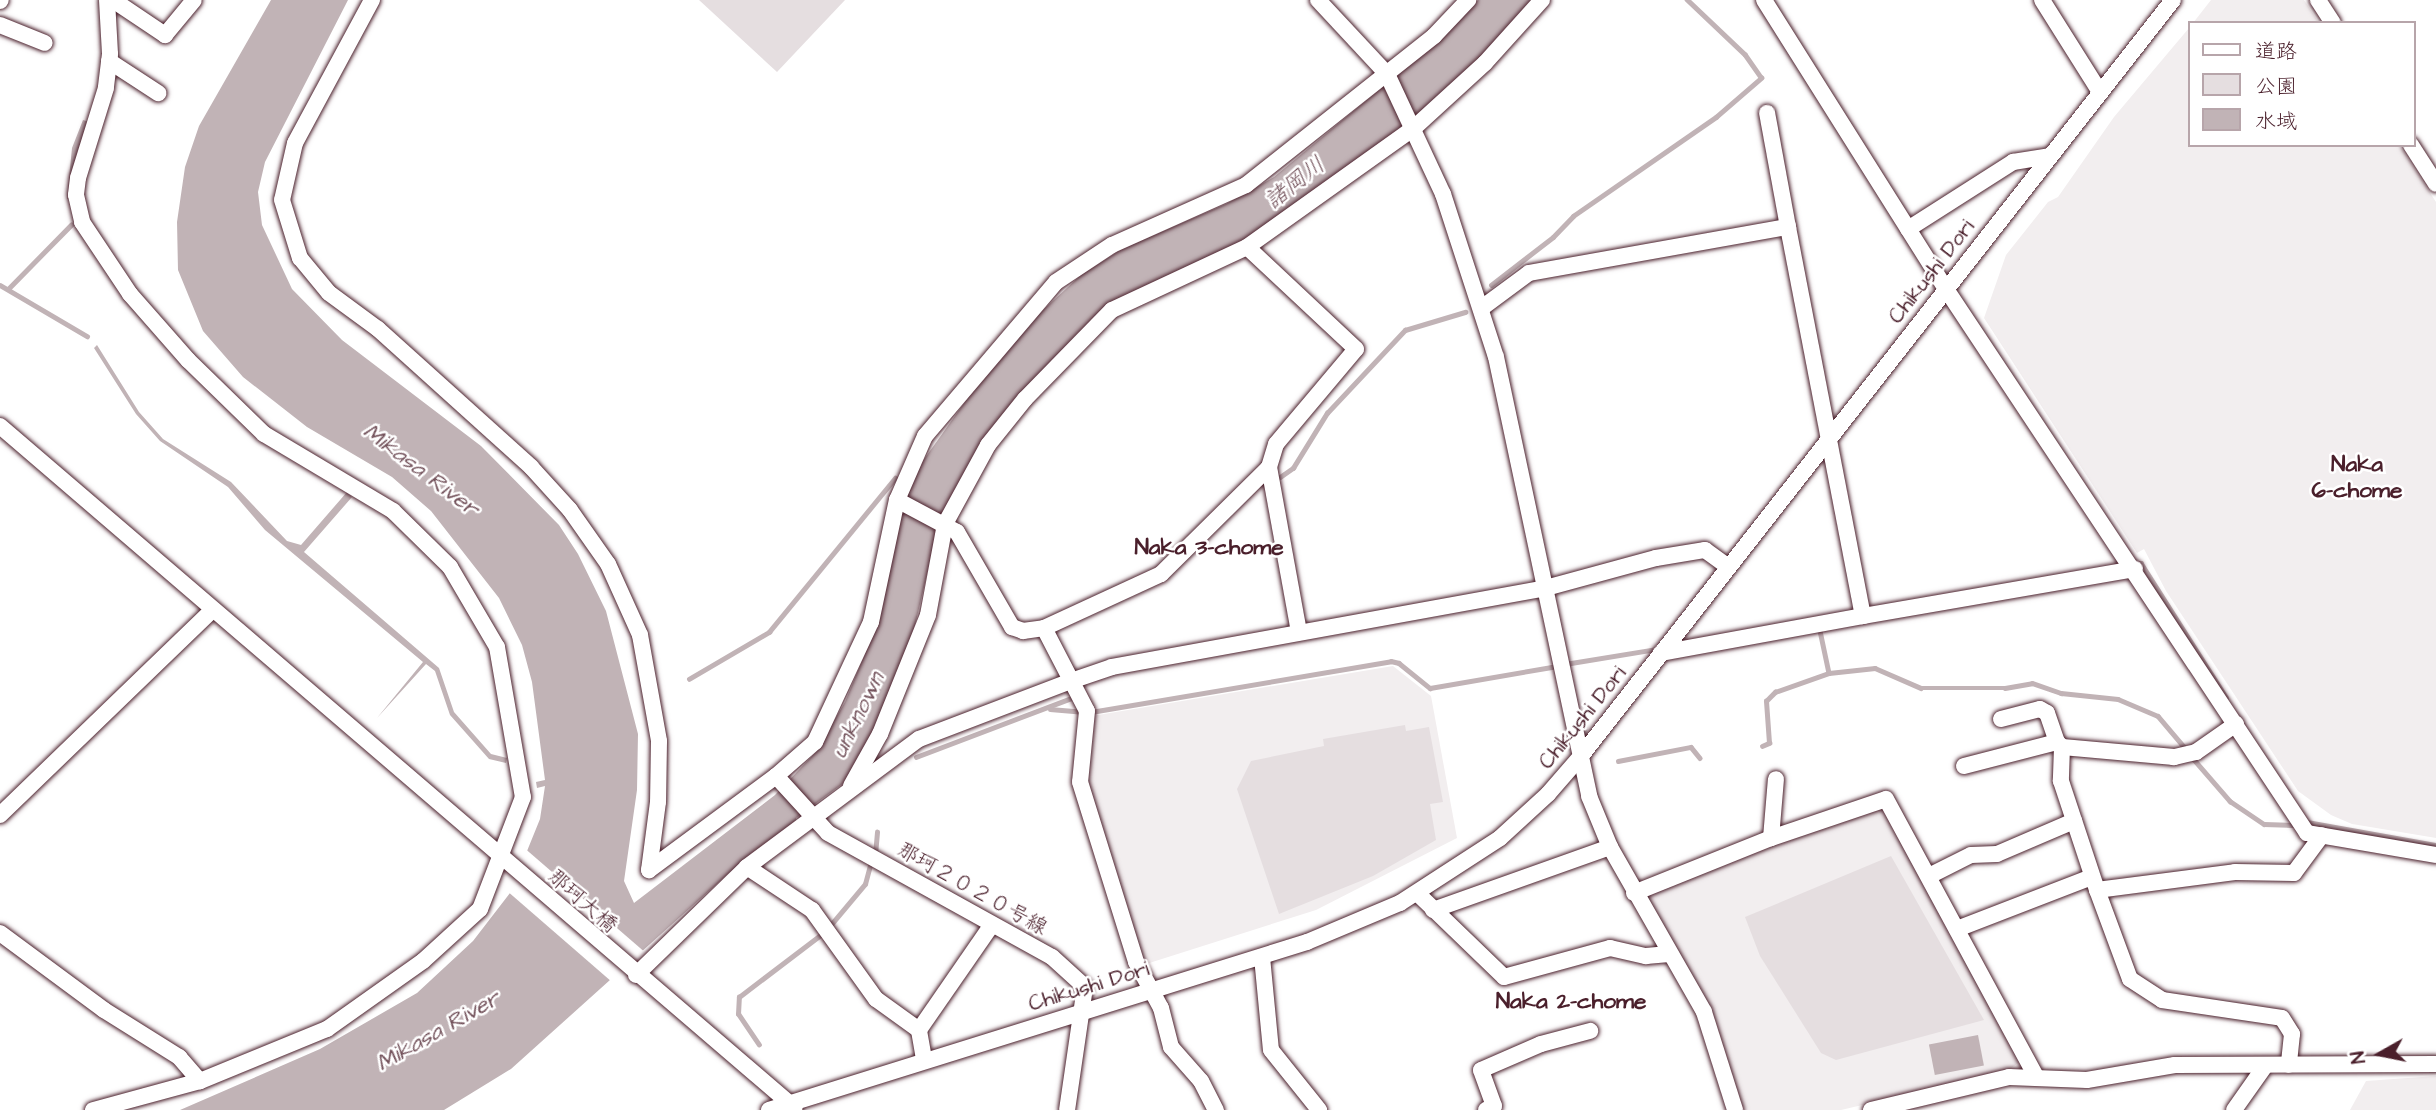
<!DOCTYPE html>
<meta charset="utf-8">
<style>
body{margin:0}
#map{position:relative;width:2436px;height:1110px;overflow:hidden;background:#fff;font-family:"Architects Daughter","Klee One",sans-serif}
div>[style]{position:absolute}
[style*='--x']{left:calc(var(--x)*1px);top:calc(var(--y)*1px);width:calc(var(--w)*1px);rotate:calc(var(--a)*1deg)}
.built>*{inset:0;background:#f2eeef}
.green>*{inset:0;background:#e5dee0}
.water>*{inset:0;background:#c1b3b6;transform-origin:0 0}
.pier>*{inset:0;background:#fff}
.stream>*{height:4.5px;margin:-2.25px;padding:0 2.25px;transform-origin:2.25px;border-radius:2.25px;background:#c1b3b6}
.roads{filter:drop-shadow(0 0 2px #4a1f2b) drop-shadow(0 0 2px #4a1f2b)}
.minor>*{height:16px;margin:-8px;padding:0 8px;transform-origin:8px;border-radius:8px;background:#fff}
span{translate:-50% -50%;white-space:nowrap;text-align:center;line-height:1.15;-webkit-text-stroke:5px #fff;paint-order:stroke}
.street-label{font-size:21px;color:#4a1f2b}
.water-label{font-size:23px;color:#74535c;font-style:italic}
.neighbourhood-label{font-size:23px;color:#4a1f2b;font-weight:700}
.legend{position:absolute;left:2188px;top:21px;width:228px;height:126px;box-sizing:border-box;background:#fff;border:2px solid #b7a5aa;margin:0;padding:9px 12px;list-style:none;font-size:21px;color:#4a1f2b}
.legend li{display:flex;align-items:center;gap:14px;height:35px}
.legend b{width:35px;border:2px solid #b7a5aa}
.north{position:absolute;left:2345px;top:1019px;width:70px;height:70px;-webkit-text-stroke:5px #fff;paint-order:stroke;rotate:261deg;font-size:19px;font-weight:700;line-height:28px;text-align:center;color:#4a1f2b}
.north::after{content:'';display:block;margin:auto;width:24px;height:32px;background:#4a1f2b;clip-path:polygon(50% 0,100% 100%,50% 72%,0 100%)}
</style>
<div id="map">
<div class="built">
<i style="clip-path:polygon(2211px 0,2304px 0,2319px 23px,2193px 23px)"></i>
<i style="clip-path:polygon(2189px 28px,2189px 145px,2399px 145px,2436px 202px,2436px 838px,2352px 824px,2331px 815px,2298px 791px,2166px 591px,2144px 549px,2137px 553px,1984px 318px,2006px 255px,2048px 202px,2058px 197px,2114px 117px)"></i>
<i style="clip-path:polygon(1393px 666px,1431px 696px,1457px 838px,1316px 910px,1143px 965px,1085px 780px,1092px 716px)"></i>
<i style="clip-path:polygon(1884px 805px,2021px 1061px,2007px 1071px,1841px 1110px,1743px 1110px,1640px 895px)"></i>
<i style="clip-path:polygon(2436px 1076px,2436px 1110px,2350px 1110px,2366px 1081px)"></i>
</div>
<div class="green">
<i style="clip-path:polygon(699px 0,845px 0,777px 72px)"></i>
<i style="clip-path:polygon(1405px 725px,1406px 731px,1429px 727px,1443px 802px,1430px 804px,1436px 840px,1373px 876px,1279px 914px,1237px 789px,1251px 761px,1324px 746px,1323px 739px)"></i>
<i style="clip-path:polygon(1891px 856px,1984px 1020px,1836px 1060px,1821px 1053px,1760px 956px,1745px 917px)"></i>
</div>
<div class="water">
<i style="clip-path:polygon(271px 0,348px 0,265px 162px,258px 192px,262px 225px,292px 289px,342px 340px,481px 446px,559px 525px,578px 554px,606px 611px,638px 734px,637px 790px,624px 881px,634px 903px,775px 795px,816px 752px,845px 702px,879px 620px,896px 518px,915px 472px,992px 364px,1042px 311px,1081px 275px,1122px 249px,1226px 204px,1274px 177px,1444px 36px,1478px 0,1535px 0,1521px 20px,1424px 113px,1245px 242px,1109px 306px,1078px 333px,1025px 389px,936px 536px,912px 638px,882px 719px,845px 782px,796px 818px,796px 826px,729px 873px,511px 1069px,444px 1110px,180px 1110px,320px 1049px,417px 993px,473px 941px,510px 893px,540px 819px,545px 786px,537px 788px,536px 782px,545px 780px,532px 682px,522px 645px,499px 598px,431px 511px,392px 477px,307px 427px,243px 377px,203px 331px,178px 270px,177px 222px,185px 167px,199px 126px)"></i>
<i style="clip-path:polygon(83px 120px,89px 122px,78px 150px,71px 200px,67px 199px,72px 148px)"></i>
<i style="clip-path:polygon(97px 345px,139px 412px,163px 439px,231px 482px,287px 541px,301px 545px,347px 492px,352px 497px,304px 552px,439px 668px,454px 712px,491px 754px,507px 758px,506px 763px,489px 759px,450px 715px,435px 671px,426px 664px,377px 718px,423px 662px,265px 530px,228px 487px,160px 441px,136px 414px,94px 348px)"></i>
<i style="left:1978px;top:1035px;width:31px;height:50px;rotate:79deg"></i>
</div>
<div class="pier">
<i style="clip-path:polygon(522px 846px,647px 954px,612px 982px,507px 891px)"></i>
</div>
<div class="stream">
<i style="--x:0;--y:285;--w:101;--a:30.4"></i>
<i style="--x:1491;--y:285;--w:78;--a:-37.7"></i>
<i style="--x:1553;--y:237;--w:29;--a:-46"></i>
<i style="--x:1573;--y:216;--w:174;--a:-34.7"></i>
<i style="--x:1716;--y:117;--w:60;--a:-40.9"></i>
<i style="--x:1761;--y:78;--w:28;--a:-125"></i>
<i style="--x:1745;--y:55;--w:80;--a:-136.5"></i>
<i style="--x:8;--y:289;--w:90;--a:-45.5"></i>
<i style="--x:1280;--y:477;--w:16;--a:-35"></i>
<i style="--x:1293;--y:468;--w:65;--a:-58.3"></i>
<i style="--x:1327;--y:413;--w:114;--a:-46.8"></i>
<i style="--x:1405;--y:330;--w:63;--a:-16.7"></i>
<i style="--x:2134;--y:564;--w:7;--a:-8"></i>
<i style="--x:2141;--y:563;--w:159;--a:57.6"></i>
<i style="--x:1819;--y:626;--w:48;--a:78"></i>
<i style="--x:1565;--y:664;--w:93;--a:-9.3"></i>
<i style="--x:689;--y:679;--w:93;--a:-30.4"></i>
<i style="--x:769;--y:632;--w:199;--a:-50.7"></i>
<i style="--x:1050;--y:709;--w:32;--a:5"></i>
<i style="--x:1091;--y:712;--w:304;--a:-9.6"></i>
<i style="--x:1391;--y:661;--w:8;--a:14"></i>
<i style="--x:1399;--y:663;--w:40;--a:39"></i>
<i style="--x:1430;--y:688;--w:129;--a:-9.8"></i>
<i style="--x:1762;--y:746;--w:8;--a:-23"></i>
<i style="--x:1769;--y:743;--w:42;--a:-94.1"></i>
<i style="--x:1766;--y:701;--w:13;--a:-45"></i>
<i style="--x:1775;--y:692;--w:57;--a:-19.4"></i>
<i style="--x:1829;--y:673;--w:46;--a:-6.2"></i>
<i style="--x:1875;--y:668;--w:50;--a:23.5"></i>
<i style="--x:1921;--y:688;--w:84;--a:0"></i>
<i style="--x:2005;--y:688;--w:27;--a:-10"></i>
<i style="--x:2032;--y:683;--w:31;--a:19"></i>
<i style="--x:2061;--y:693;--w:57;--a:6"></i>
<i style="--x:2118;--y:699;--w:43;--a:23"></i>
<i style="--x:2158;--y:716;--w:43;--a:49.7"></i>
<i style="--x:2191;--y:756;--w:60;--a:49.1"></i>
<i style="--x:2230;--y:801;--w:41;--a:34.1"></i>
<i style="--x:2264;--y:824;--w:34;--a:2"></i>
<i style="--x:916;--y:757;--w:169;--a:-20.8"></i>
<i style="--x:1618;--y:761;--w:74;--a:-10.9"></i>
<i style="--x:1691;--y:747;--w:14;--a:51"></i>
<i style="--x:2307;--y:822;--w:131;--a:10.1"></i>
<i style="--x:875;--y:855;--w:23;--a:-85"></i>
<i style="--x:829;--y:927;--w:56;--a:-50.1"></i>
<i style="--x:865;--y:884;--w:23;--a:-75"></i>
<i style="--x:759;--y:1045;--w:37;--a:-124"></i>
<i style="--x:738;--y:1014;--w:17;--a:-87"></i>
<i style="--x:739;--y:997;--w:106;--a:-37.3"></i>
</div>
<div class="roads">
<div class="minor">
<i style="--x:107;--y:0;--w:54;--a:86.8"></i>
<i style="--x:110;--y:54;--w:34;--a:97"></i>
<i style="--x:106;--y:88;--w:94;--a:107.3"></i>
<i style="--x:78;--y:178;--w:17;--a:97"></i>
<i style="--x:76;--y:195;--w:28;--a:77"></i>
<i style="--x:82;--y:222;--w:87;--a:56.3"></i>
<i style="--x:130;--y:294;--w:88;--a:48.7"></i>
<i style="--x:188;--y:360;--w:106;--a:44.2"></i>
<i style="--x:264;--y:434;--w:150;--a:30.8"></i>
<i style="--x:393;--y:511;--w:80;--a:44.5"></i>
<i style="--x:450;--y:567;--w:93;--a:59.6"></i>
<i style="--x:497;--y:647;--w:152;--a:80.2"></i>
<i style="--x:523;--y:797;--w:120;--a:111"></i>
<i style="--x:480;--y:909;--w:77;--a:137.6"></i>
<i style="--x:423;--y:961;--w:118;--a:144.7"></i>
<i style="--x:327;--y:1029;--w:137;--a:157.7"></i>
<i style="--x:113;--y:0;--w:63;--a:33.9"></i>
<i style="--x:165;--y:35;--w:45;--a:-50.4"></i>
<i style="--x:372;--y:0;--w:162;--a:118.3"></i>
<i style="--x:295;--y:143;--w:58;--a:102.8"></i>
<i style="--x:282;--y:200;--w:61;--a:72.8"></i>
<i style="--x:300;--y:258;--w:45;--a:50.4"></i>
<i style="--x:329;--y:293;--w:61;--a:36.3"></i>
<i style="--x:378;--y:329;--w:206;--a:42"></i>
<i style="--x:531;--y:467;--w:58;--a:47.8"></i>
<i style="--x:570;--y:510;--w:66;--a:54.9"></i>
<i style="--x:608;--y:564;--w:78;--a:65.7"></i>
<i style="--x:640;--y:635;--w:108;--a:79.8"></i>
<i style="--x:659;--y:741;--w:61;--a:90.9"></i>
<i style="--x:658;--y:802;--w:69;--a:97.5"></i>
<i style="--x:649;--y:870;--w:158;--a:-36.5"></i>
<i style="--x:776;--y:776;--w:77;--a:47.6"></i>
<i style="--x:828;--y:833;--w:256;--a:29"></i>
<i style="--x:1052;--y:957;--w:45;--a:42.3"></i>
<i style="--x:1085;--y:987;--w:124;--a:98.3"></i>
<i style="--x:1318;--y:0;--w:101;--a:47"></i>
<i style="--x:1387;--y:74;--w:132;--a:65"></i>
<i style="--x:1443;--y:194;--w:171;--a:72"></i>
<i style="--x:1496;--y:357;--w:449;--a:78"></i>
<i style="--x:1589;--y:796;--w:55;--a:67.6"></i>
<i style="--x:1610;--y:847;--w:190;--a:60.3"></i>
<i style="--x:1704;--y:1012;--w:103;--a:72.4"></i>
<i style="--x:1764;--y:0;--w:342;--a:57.8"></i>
<i style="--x:1946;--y:289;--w:653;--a:56.43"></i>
<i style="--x:2307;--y:833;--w:131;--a:9.7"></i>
<i style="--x:2042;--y:0;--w:109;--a:57.8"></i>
<i style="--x:2318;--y:0;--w:27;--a:57"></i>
<i style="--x:0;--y:1;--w:1;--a:-45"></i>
<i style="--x:0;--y:25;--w:48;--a:21.8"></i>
<i style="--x:109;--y:61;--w:59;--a:33.1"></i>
<i style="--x:2411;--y:145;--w:46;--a:57.3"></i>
<i style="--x:1788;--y:227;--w:396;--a:79.1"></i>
<i style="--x:1863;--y:616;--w:276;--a:-9.8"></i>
<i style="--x:1908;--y:229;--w:125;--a:-32.5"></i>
<i style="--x:2013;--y:162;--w:37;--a:-9"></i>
<i style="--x:1483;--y:307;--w:57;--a:-36.5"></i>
<i style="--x:1529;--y:273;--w:263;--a:-10.1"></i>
<i style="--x:1788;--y:227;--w:116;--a:-100.4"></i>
<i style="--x:0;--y:426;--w:1047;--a:40.63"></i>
<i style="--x:1269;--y:467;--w:168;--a:79.7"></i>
<i style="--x:897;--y:500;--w:68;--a:28.1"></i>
<i style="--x:957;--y:532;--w:110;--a:59.9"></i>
<i style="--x:1012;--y:627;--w:12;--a:20"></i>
<i style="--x:1023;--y:631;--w:21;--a:-8"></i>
<i style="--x:1044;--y:628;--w:93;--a:62.6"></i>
<i style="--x:1087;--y:711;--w:71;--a:95.6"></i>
<i style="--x:1080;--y:782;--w:189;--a:72.7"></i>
<i style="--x:1136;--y:962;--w:52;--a:61.5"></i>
<i style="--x:1161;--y:1008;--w:40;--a:75.6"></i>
<i style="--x:1171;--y:1047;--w:45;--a:48.6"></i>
<i style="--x:1201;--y:1081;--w:33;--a:63"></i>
<i style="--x:1044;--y:628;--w:129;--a:-24.8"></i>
<i style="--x:1161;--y:574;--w:152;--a:-44.7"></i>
<i style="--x:1269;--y:467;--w:24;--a:-73"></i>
<i style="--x:1276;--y:444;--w:124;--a:-49.9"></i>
<i style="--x:1356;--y:349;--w:149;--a:-136.9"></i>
<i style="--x:1661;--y:653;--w:205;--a:-10.4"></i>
<i style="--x:2001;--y:719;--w:40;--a:-14.4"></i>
<i style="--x:2040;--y:709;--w:8;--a:30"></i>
<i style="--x:2047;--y:713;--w:31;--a:71"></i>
<i style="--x:2236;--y:724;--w:49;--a:145"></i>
<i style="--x:2196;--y:752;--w:23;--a:167"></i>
<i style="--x:2174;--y:757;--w:112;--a:-174.9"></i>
<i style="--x:2062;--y:747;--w:34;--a:92"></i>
<i style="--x:2061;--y:781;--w:115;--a:71.7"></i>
<i style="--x:2097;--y:890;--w:139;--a:-7.4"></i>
<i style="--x:2235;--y:872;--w:59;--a:1"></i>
<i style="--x:2294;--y:873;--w:47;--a:-53.6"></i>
<i style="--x:1964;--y:766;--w:96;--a:-14.5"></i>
<i style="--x:2057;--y:742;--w:7;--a:45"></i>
<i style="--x:776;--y:776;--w:52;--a:-41.1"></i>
<i style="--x:815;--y:742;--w:132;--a:-65"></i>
<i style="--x:871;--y:622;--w:125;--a:-78"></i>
<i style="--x:897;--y:500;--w:70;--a:-66.4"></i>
<i style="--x:925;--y:436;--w:202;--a:-49.6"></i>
<i style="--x:1056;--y:282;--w:67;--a:-33.5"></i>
<i style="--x:1112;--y:245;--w:147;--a:-24.1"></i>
<i style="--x:1246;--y:185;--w:240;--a:-38.4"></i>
<i style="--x:1434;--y:36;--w:50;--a:-46.6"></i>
<i style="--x:851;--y:786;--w:60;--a:-60.9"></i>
<i style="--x:880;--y:734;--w:128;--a:-68"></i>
<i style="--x:928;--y:615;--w:93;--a:-79.4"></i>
<i style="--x:945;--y:524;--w:90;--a:-61.4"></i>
<i style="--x:988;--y:445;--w:59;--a:-51.2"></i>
<i style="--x:1025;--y:399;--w:124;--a:-45.7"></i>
<i style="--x:1112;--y:310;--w:149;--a:-25"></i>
<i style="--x:1247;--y:247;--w:206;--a:-35.5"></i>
<i style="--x:1415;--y:127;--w:95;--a:-42.4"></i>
<i style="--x:1485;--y:63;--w:85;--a:-47.9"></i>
<i style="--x:0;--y:815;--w:296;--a:-44"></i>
<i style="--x:1771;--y:838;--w:121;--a:-18.7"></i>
<i style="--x:1886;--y:799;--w:315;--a:61.6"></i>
<i style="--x:747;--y:867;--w:78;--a:33.5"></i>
<i style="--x:812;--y:910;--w:110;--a:54.3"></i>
<i style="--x:876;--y:999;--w:53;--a:35.8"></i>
<i style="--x:1929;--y:876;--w:47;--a:-26.6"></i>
<i style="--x:1971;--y:855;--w:26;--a:-2"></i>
<i style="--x:1997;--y:854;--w:84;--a:-23.2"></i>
<i style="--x:2097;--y:890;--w:95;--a:69.7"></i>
<i style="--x:2130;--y:979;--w:38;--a:33"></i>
<i style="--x:2162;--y:1000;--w:121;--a:8.5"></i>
<i style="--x:2282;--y:1018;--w:19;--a:58"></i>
<i style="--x:2292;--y:1034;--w:31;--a:96"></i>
<i style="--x:1417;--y:893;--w:121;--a:44"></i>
<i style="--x:1504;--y:977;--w:110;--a:-15.3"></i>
<i style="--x:1610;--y:948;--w:37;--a:13"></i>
<i style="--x:1646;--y:956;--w:23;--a:-5"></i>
<i style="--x:1634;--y:893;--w:148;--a:-21.9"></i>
<i style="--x:1771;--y:838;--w:59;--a:-85.2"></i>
<i style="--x:1433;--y:910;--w:188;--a:-19.6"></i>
<i style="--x:1957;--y:929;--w:145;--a:-21.1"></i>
<i style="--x:0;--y:933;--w:129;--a:36.5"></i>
<i style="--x:104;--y:1010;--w:89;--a:32.1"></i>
<i style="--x:179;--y:1057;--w:32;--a:49"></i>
<i style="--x:200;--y:1081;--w:111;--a:164.8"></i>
<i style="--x:1262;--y:957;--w:93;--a:84.5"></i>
<i style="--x:1271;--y:1050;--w:77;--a:51.3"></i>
<i style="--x:636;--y:975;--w:155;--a:-44.2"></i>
<i style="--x:747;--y:867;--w:214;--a:-36.7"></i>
<i style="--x:919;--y:739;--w:163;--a:-20.9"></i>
<i style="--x:1071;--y:681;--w:43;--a:-18.9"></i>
<i style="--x:1112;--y:667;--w:437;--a:-10.3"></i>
<i style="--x:1542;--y:589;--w:118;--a:-15.2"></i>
<i style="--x:1656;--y:558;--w:50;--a:-9.3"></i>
<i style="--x:1705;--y:550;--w:29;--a:36"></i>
<i style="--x:924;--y:1059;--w:29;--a:-100"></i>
<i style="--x:919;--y:1030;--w:126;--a:-55.3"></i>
<i style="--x:769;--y:1110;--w:564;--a:-17.34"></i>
<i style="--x:1307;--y:942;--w:101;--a:-22.8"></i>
<i style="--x:1400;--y:903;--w:119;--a:-33"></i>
<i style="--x:1500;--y:838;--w:65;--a:-42.5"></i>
<i style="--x:1548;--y:794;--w:50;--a:-49"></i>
<i style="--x:1581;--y:756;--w:960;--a:-51.94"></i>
<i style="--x:1486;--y:1110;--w:9;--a:-27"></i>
<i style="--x:1494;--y:1106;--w:38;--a:-110"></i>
<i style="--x:1481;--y:1070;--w:65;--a:-23.4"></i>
<i style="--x:1541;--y:1044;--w:51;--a:-14.9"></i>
<i style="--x:1871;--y:1110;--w:142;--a:-13.4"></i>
<i style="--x:2009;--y:1077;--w:78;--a:2.2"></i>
<i style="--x:2087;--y:1080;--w:89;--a:-9.7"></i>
<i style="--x:2175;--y:1065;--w:261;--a:-0.2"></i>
<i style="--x:2234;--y:1110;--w:54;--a:-54.8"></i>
</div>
</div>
<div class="street-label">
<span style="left:1932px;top:272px;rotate:-52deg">Chikushi Dori</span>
<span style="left:1583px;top:718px;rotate:-51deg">Chikushi Dori</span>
<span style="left:972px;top:889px;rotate:29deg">那珂２０２０号線</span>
<span style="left:582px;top:901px;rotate:41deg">那珂大橋</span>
<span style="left:1089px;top:987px;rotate:-17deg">Chikushi Dori</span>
</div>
<div class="water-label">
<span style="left:1295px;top:183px;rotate:-38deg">諸岡川</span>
<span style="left:421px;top:470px;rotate:37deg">Mikasa River</span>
<span style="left:858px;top:715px;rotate:-64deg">unknown</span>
<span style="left:438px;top:1031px;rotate:-30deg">Mikasa River</span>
</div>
<div class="neighbourhood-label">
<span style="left:2357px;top:477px">Naka<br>6-chome</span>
<span style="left:1209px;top:547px">Naka 3-chome</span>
<span style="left:1571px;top:1001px">Naka 2-chome</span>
</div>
<ul class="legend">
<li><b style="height:9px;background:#fff"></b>道路</li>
<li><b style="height:19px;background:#e5dee0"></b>公園</li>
<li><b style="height:19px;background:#c1b3b6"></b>水域</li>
</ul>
<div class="north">N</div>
</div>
